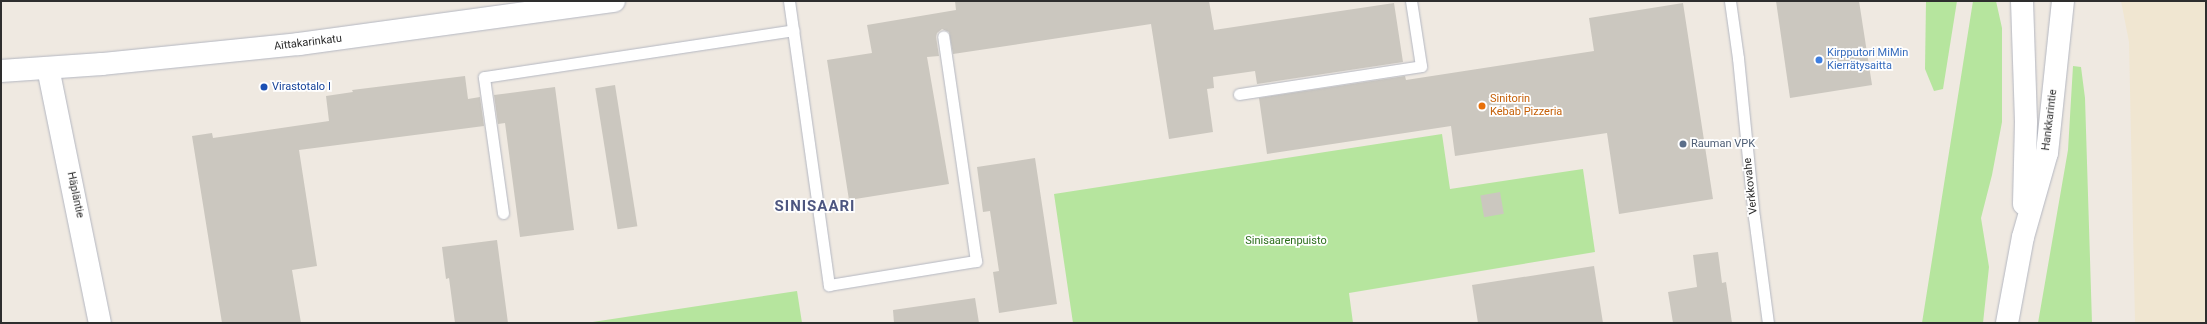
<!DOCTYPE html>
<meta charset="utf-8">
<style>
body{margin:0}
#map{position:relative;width:2207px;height:324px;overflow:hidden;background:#efe9e1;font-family:Roboto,sans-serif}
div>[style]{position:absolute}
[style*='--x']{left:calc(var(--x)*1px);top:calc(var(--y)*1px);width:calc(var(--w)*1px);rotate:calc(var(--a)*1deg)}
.education>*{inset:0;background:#f0e6d1}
.green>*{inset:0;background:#b6e59e}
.building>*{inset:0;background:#cbc7bf;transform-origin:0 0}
.roads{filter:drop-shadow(0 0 1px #b4b7c1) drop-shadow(0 0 1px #b4b7c1)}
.service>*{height:11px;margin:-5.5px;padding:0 5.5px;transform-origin:5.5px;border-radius:5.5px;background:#fff}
.tertiary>*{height:22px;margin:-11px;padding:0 11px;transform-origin:11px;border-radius:11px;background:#fff}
.secondary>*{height:22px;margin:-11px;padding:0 11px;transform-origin:11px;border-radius:11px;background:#fff}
.dots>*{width:11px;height:11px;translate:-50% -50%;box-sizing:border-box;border:2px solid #fff;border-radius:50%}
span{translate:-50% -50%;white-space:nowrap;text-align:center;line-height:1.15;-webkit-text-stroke:3.5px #fff;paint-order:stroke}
.street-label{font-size:11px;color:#2e2e2e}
.shop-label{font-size:11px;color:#366cbe}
.left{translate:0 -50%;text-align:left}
.transit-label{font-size:11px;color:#164399}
.food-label{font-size:11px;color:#c56008}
.service-label{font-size:11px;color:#4e5e75}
.park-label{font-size:11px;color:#2c6e1b}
.district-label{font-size:15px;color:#4d5680;font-weight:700;letter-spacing:1px}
.frame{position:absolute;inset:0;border:2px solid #2e2e2e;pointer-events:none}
</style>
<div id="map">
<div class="education">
<i style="clip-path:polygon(2121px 1px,2206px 1px,2206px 323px,2135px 323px,2129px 42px)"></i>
</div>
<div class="green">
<i style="clip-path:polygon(1926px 1px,1957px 1px,1943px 89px,1934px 91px,1925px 69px)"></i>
<i style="clip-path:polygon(1973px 1px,1996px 1px,2002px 28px,2002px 122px,1992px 175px,1981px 218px,1989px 267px,1983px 323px,1922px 323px)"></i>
<i style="clip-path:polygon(2073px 66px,2081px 67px,2085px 98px,2092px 323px,2038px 323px,2068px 150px)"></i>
<i style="clip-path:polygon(1442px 134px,1450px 189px,1583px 169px,1595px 252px,1349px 293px,1353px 323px,1073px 323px,1054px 194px)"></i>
<i style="clip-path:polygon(797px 291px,802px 323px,586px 323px)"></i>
</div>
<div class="building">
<i style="clip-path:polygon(955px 1px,1209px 1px,1214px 30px,1394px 3px,1403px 62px,1257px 84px,1255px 71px,1213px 77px,1214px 88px,1207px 89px,1213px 132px,1169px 139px,1151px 24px,953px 54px,949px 32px,942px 29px,937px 33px,936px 37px,939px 56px,927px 57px,949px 184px,849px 200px,827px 60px,872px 53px,867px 25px,956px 10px)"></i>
<i style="clip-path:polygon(1776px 1px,1859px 1px,1872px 85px,1790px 98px)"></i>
<i style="clip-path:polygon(1683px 3px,1713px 199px,1619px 214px,1607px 133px,1455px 156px,1451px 126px,1267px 154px,1259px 98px,1405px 76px,1406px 80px,1594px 51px,1589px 18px)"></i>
<i style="clip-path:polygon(465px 76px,468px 99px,480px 97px,484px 126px,299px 150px,317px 266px,292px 270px,301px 323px,222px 323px,192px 136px,212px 133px,213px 138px,329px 121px,326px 96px,353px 92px,352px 90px)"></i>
<i style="left:615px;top:85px;width:143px;height:20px;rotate:81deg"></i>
<i style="clip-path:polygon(555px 87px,574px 230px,520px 237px,505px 123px,498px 124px,494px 95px)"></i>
<i style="clip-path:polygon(1035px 158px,1057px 304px,999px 313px,993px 272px,999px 271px,990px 211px,983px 212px,977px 167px)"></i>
<i style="left:1500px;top:192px;width:22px;height:20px;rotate:80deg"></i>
<i style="clip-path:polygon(497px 240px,508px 323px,455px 323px,449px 278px,446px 279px,442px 247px)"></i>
<i style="clip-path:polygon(1718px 252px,1722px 283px,1726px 282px,1732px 323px,1673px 323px,1668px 292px,1697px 287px,1693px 255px)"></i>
<i style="clip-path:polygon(1594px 266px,1603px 323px,1478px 323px,1472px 285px)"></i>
<i style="clip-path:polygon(975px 298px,979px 323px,894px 323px,893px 310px)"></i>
</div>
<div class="roads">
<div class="service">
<i style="--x:789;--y:1;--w:287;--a:82"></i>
<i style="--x:829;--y:285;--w:149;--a:-9.3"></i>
<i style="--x:976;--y:261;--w:227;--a:-98.3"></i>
<i style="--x:1730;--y:1;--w:58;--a:82"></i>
<i style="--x:1738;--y:58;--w:160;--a:84.3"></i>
<i style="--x:1754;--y:217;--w:107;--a:82.5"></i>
<i style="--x:1239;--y:94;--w:184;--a:-8.7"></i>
<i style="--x:1421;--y:66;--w:66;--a:-98.7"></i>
<i style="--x:503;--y:213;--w:137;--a:-98"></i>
<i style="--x:484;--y:77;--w:313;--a:-8.6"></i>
</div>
<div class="tertiary">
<i style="--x:48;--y:68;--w:260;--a:78.5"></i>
</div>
<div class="secondary">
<i style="--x:2022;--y:1;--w:121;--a:88.1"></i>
<i style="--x:2026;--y:122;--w:82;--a:91.4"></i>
<i style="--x:1;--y:71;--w:101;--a:-4"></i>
<i style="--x:102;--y:64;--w:198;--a:-5.8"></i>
<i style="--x:299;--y:44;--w:318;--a:-7.8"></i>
<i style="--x:2007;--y:323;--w:87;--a:-79.5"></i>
<i style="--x:2023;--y:237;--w:87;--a:-74.1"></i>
<i style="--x:2047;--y:153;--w:153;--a:-84"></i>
</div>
</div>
<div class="dots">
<i style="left:1819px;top:60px;background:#3f7fe0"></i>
<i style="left:264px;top:87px;background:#1a4fb4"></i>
<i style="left:1482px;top:106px;background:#e8710a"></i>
<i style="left:1683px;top:144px;background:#5c6f8a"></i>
</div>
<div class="street-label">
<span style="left:308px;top:43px;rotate:-7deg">Aittakarinkatu</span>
<span style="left:2050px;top:120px;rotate:-83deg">Hankkarintie</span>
<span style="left:1751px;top:186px;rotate:-96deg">Verkkovahe</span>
<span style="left:75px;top:195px;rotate:78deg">Häpläntie</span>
</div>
<div class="shop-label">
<span class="left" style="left:1827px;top:60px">Kirpputori MiMin<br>Kierrätysaitta</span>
</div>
<div class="transit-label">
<span class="left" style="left:272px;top:87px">Virastotalo I</span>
</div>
<div class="food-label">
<span class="left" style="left:1490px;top:106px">Sinitorin<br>Kebab Pizzeria</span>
</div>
<div class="service-label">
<span class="left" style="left:1691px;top:144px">Rauman VPK</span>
</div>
<div class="park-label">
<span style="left:1286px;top:241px">Sinisaarenpuisto</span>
</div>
<div class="district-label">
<span style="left:815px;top:207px">SINISAARI</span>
</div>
<div class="frame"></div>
</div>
